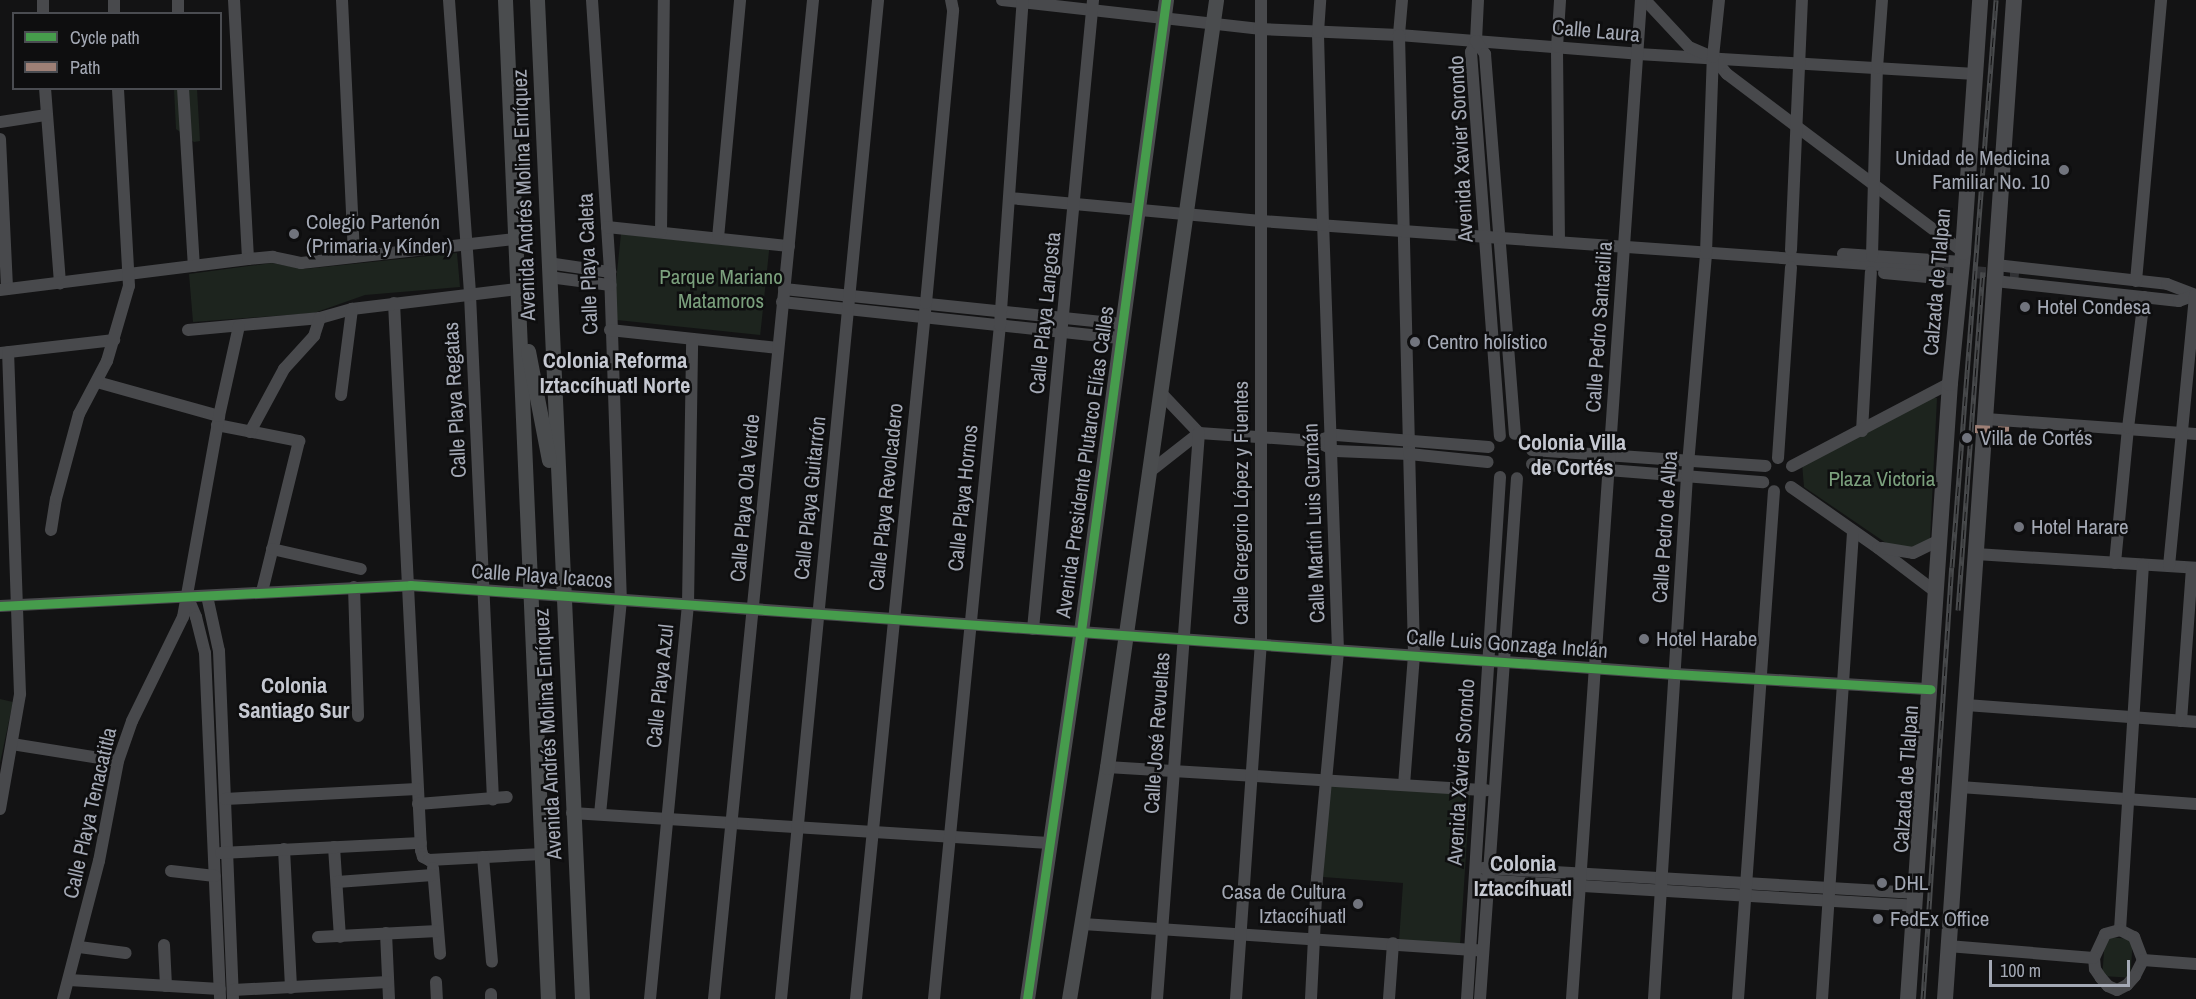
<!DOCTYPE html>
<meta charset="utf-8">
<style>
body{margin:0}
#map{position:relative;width:2196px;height:999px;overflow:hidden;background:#131314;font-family:"Archivo Narrow",sans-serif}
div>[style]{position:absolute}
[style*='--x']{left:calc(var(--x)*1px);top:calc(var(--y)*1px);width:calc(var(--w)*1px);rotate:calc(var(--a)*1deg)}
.green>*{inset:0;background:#1d241e;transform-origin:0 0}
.minor-tunnel>*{height:12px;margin-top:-6px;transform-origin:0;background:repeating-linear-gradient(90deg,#303134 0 12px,transparent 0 18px)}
.minor>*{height:12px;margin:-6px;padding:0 6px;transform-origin:6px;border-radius:6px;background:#48494c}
.major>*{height:15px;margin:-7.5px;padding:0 7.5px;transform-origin:7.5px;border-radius:7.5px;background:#4a4c4e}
.highway>*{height:16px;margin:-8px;padding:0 8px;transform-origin:8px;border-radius:8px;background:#4a4b4e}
.rail>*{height:5px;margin-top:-2.5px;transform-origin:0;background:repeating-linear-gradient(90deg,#0e0e0f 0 9px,#484a4c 0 18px);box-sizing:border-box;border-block:2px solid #484a4c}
.quiet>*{height:8px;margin-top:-4px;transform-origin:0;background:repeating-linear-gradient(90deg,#9e8076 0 15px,transparent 0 23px)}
.cycleway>*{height:9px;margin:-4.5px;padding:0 4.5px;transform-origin:4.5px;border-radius:4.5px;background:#469c4c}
.dots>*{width:16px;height:16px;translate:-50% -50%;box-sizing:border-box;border:3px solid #0e0e0f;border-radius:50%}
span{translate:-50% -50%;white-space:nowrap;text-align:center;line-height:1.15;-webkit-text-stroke:5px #0e0e0f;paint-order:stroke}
.street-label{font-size:21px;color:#a4a9b5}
.poi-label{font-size:21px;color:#a4a9b5}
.right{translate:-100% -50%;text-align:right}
.left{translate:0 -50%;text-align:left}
.park-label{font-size:21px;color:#7ba07d}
.neighbourhood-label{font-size:22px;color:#c5c8d1;font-weight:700}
.legend{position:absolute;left:12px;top:12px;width:210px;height:78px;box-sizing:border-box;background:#0e0e0f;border:2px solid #4a4c51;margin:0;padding:8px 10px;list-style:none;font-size:18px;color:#a4a9b5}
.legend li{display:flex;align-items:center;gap:12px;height:30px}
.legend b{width:30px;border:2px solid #4a4c51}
.scale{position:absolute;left:1989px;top:960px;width:141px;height:27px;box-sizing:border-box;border:3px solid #a4a9b5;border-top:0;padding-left:8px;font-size:18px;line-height:21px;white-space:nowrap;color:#a4a9b5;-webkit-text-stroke:4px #0e0e0f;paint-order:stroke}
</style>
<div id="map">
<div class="green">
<i style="clip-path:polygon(174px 89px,197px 89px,200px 141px,194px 142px,176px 129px)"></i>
<i style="left:621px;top:234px;width:149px;height:86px;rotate:6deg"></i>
<i style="clip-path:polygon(457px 253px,460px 287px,365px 295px,314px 313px,193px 322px,189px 274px,272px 263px,305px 269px)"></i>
<i style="clip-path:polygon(1930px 398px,1937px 398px,1930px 540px,1917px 549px,1889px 545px,1804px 487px,1802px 463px)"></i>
<i style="clip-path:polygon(0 699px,13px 702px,0 763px)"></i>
<i style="clip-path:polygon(1329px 784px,1470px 794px,1460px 945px,1399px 941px,1403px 883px,1323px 877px)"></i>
<i style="left:2105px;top:937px;width:28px;height:39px;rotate:4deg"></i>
</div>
<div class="minor-tunnel">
<i style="--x:1938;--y:269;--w:81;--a:4.9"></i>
</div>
<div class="minor">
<i style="--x:43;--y:0;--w:14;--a:90"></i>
<i style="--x:114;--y:0;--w:14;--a:90"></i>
<i style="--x:178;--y:0;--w:14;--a:90"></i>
<i style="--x:234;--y:0;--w:259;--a:86.9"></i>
<i style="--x:342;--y:0;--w:257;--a:87.3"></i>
<i style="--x:449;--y:0;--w:296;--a:85.9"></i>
<i style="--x:470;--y:295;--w:505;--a:87.39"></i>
<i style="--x:592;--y:0;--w:273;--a:86.2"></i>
<i style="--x:610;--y:272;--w:328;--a:88.1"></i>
<i style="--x:621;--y:600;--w:215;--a:95.6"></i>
<i style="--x:1002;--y:0;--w:259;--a:6.4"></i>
<i style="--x:1259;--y:29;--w:140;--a:2.5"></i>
<i style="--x:1399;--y:35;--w:240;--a:4.5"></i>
<i style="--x:1638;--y:54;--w:338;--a:3.4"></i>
<i style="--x:1402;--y:0;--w:35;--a:95"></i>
<i style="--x:1399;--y:35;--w:620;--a:88.61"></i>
<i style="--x:1414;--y:655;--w:130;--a:94.4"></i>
<i style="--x:1478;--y:0;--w:41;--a:92.8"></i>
<i style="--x:1476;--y:41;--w:12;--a:114"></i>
<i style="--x:1471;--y:52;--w:385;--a:85.7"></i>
<i style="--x:1645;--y:0;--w:64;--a:46.9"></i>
<i style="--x:1689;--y:47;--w:26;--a:23"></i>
<i style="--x:1713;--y:57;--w:22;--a:51"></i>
<i style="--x:1727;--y:74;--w:296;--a:37"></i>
<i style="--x:1476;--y:41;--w:16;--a:55"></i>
<i style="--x:1485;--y:54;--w:381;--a:85.5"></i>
<i style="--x:45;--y:88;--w:196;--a:85.6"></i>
<i style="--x:183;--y:88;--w:178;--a:86.5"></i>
<i style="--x:0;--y:122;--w:47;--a:-8.7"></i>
<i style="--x:0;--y:139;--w:150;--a:87.3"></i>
<i style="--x:1009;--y:198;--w:253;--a:5.2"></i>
<i style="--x:1261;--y:221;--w:679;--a:4.06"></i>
<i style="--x:607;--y:227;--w:183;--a:6"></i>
<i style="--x:661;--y:232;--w:232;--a:-89.3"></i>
<i style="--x:718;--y:238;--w:239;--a:-84.7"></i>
<i style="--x:1559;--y:242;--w:195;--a:-90.6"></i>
<i style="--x:1557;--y:47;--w:47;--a:-86.3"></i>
<i style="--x:1791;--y:250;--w:250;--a:-87.5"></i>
<i style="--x:1843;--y:254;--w:119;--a:3.8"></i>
<i style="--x:1872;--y:256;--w:188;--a:-88.5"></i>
<i style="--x:1877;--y:68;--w:68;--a:-85.8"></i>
<i style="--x:548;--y:263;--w:63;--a:8.3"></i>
<i style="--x:1996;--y:265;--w:172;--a:6.3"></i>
<i style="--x:2167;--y:284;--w:30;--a:21"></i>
<i style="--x:1884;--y:273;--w:76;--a:5.3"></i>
<i style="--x:549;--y:277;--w:62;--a:7.5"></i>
<i style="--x:1995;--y:281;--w:185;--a:6.2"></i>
<i style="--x:2179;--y:301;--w:17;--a:-21"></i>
<i style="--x:2136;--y:281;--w:282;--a:-84.9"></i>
<i style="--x:784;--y:289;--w:339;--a:5.9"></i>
<i style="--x:0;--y:290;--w:250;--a:-7.1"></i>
<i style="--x:248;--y:259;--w:25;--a:-5"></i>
<i style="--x:273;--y:257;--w:29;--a:12"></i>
<i style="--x:301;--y:263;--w:215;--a:-6.4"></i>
<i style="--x:782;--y:302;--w:339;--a:6.1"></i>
<i style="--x:394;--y:303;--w:548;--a:87.17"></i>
<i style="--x:421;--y:850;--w:7;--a:74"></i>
<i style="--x:423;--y:857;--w:7;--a:27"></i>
<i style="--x:429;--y:860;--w:113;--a:-3"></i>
<i style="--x:188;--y:330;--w:133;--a:-5.2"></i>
<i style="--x:320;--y:318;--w:33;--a:-16"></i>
<i style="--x:352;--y:309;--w:166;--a:-6.9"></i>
<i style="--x:610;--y:330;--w:169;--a:6.1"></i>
<i style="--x:0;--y:353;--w:115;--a:-6.5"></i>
<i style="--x:97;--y:382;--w:127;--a:15.6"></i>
<i style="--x:1160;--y:392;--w:57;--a:46.4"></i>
<i style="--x:1199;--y:433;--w:117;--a:3.9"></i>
<i style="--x:1316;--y:441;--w:22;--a:27"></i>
<i style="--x:1336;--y:451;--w:73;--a:2.4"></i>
<i style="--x:1409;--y:454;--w:79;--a:5.8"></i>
<i style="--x:341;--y:395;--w:87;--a:-82.7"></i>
<i style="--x:1986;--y:419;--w:211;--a:4.1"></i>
<i style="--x:217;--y:425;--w:84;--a:11"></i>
<i style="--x:299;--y:441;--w:155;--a:103.8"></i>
<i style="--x:1862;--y:431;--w:159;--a:-86.8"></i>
<i style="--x:250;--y:432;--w:72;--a:-61.6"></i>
<i style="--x:284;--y:369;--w:45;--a:-47.7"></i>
<i style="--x:314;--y:336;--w:19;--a:-72"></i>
<i style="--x:1323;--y:439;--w:14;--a:-17"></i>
<i style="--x:1336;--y:435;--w:153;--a:4.5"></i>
<i style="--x:1532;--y:450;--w:234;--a:3.9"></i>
<i style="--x:1778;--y:458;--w:191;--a:-86.1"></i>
<i style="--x:1532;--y:464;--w:232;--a:4.5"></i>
<i style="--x:1792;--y:466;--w:178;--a:-27.7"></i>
<i style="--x:1148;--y:473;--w:65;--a:-38.1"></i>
<i style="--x:1791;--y:487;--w:106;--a:35"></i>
<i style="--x:1878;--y:548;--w:74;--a:37.3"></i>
<i style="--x:51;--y:530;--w:31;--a:-81"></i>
<i style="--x:56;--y:499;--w:88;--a:-74.9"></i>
<i style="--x:79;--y:414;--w:60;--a:-62.2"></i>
<i style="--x:107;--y:361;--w:78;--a:-73.7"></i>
<i style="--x:129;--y:286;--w:198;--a:-93.2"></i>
<i style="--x:1882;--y:548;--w:31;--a:9"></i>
<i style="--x:1913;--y:553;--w:30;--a:-26"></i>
<i style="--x:272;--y:549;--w:91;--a:12.7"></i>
<i style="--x:1976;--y:554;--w:220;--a:3.6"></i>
<i style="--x:2115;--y:563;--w:136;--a:-84.5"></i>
<i style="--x:2128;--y:428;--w:132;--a:-83"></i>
<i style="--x:2169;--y:566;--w:272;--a:-84.5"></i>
<i style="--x:354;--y:587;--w:129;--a:88.2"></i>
<i style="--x:207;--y:596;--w:56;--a:77.7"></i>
<i style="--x:219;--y:651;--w:348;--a:87.7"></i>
<i style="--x:188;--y:598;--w:21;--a:67"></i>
<i style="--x:196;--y:617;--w:37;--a:76"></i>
<i style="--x:205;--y:653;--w:346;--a:87.5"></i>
<i style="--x:0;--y:606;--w:411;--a:-2.9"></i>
<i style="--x:410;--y:585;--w:1268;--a:4.02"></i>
<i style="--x:1675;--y:674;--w:256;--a:3.4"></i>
<i style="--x:1033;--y:629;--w:632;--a:-84.55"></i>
<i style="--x:1966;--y:705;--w:231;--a:4.2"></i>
<i style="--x:2181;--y:721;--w:153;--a:-85.9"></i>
<i style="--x:12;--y:744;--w:107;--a:9.1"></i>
<i style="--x:1107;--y:767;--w:380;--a:3.5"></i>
<i style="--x:1960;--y:787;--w:237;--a:4.1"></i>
<i style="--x:225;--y:799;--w:192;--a:-3"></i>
<i style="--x:418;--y:804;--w:89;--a:-4.5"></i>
<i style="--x:0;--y:809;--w:117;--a:-80.1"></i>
<i style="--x:20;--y:694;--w:342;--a:-92"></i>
<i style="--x:572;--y:813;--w:478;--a:3.6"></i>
<i style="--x:334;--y:847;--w:90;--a:86.2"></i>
<i style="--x:284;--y:849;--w:139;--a:87.1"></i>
<i style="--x:221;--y:853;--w:200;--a:-2.9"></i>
<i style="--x:483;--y:857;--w:105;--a:85.1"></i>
<i style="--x:433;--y:868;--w:86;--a:85.3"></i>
<i style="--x:1483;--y:868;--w:434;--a:3.3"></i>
<i style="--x:171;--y:871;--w:44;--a:6.5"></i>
<i style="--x:1480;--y:880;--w:436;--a:3.4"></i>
<i style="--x:337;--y:882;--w:96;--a:-4.2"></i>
<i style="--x:1083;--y:924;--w:395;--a:3.8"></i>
<i style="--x:2120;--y:930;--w:366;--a:-86.4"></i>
<i style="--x:2120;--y:930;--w:16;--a:27"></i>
<i style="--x:2134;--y:937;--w:25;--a:69"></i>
<i style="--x:2143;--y:960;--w:18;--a:117"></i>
<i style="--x:2135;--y:976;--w:12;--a:132"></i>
<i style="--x:2127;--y:985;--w:11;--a:153"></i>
<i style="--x:2117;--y:990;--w:10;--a:-156"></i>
<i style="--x:2108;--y:986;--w:11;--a:-131"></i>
<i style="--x:2101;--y:978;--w:11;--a:-124"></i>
<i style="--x:2095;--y:969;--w:11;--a:-95"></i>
<i style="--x:2094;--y:958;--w:26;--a:-65"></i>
<i style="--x:2105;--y:934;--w:16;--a:-15"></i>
<i style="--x:386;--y:933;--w:66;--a:87.4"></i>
<i style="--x:318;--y:937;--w:120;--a:-2.9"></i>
<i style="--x:164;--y:945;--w:41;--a:87.2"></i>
<i style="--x:1948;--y:946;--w:146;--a:4.7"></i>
<i style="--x:79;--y:947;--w:47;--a:7.3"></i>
<i style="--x:2143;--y:960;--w:53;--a:4.3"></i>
<i style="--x:69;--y:980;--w:151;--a:3.4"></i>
<i style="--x:436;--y:982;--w:17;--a:87"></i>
<i style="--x:233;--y:990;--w:155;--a:-3"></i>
<i style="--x:491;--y:994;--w:5;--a:90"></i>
<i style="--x:63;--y:999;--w:143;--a:-75.4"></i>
<i style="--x:99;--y:861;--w:102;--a:-79.2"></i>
<i style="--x:118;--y:761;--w:42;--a:-70.7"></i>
<i style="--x:132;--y:721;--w:116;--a:-63.9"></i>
<i style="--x:183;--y:617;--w:204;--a:-79.8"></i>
<i style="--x:219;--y:416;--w:92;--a:-77.5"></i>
<i style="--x:650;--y:999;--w:396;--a:-84.5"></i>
<i style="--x:688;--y:605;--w:265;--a:-89.1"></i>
<i style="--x:714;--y:999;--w:1004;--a:-84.34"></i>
<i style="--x:781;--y:999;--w:1004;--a:-84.45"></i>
<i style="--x:856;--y:999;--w:700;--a:-84.26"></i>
<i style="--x:926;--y:303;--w:294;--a:-84.7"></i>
<i style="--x:953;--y:10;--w:10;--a:-101"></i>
<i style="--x:934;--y:999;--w:677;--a:-84.41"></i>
<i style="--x:1000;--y:325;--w:326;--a:-86"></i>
<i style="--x:1157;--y:999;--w:568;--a:-85.76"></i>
<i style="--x:1236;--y:999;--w:355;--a:-86"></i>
<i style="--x:1261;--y:645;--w:645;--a:-90"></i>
<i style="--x:1311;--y:999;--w:121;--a:-87.2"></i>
<i style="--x:1317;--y:878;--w:228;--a:-84.7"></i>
<i style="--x:1338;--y:651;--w:426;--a:-92"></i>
<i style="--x:1323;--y:225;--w:193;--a:-91.5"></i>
<i style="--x:1318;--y:32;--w:32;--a:-86"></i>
<i style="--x:1389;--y:999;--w:56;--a:-85.9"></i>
<i style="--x:1467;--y:999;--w:523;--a:-86.38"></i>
<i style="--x:1480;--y:999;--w:522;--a:-85.94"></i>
<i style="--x:1572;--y:999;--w:1001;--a:-86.05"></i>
<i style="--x:1654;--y:999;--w:524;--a:-86.39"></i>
<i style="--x:1687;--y:476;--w:224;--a:-85.1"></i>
<i style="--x:1706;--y:253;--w:196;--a:-88"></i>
<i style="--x:1713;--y:57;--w:57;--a:-84"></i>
<i style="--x:1738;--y:999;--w:509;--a:-85.95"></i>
<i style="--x:1822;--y:999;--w:469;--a:-86.2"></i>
</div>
<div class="major">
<i style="--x:505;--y:0;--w:1000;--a:87.54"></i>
<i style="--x:537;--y:0;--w:1000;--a:87.42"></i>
<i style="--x:528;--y:351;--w:111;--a:79.1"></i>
<i style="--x:1027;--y:999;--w:372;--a:-81.7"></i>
<i style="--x:1081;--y:631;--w:637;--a:-82.33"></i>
<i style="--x:1069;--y:999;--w:235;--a:-80.7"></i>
<i style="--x:1107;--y:767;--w:775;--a:-81.91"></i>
</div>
<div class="highway">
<i style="--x:1908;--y:999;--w:617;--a:-86.1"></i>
<i style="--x:1950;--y:383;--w:132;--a:-84.3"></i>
<i style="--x:1963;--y:252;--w:253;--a:-86.1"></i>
<i style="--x:1945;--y:999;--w:1001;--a:-86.05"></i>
</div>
<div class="rail">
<i style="--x:1958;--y:610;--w:339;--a:-85.8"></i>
<i style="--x:1923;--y:999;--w:433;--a:-86.2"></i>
<i style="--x:1952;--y:567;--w:569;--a:-85.56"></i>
</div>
<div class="quiet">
<i style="--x:1975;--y:429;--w:34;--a:3"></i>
</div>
<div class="cycleway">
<i style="--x:0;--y:606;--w:411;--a:-2.9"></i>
<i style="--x:410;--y:585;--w:1268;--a:4.02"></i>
<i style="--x:1675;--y:674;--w:256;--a:3.4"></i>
<i style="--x:1027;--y:999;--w:372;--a:-81.7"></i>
<i style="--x:1081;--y:631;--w:637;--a:-82.33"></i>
</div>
<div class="dots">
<i style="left:2064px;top:170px;background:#71747d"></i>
<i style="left:294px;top:234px;background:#71747d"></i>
<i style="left:2025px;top:307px;background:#71747d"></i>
<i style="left:1415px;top:342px;background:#71747d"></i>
<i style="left:1967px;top:438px;background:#71747d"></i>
<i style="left:2019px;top:527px;background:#71747d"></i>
<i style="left:1644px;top:639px;background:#71747d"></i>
<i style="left:1882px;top:883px;background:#71747d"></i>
<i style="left:1358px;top:904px;background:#71747d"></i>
<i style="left:1878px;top:919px;background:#71747d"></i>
</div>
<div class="street-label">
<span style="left:1596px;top:31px;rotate:5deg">Calle Laura</span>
<span style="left:1461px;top:149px;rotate:-93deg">Avenida Xavier Sorondo</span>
<span style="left:524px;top:195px;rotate:-92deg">Avenida Andrés Molina Enríquez</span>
<span style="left:588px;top:264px;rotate:-92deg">Calle Playa Caleta</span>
<span style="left:1937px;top:282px;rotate:-85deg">Calzada de Tlalpan</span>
<span style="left:1045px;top:313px;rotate:-84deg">Calle Playa Langosta</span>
<span style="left:1599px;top:327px;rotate:-86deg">Calle Pedro Santacilia</span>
<span style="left:455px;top:400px;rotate:-93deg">Calle Playa Regatas</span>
<span style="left:1085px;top:462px;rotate:-82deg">Avenida Presidente Plutarco Elías Calles</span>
<span style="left:886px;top:497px;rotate:-84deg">Calle Playa Revolcadero</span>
<span style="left:745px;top:498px;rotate:-85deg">Calle Playa Ola Verde</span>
<span style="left:810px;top:498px;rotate:-84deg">Calle Playa Guitarrón</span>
<span style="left:963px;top:498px;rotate:-84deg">Calle Playa Hornos</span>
<span style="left:1241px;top:503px;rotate:-90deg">Calle Gregorio López y Fuentes</span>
<span style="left:1314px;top:523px;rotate:-92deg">Calle Martín Luis Guzmán</span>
<span style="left:1665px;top:527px;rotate:-86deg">Calle Pedro de Alba</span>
<span style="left:542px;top:576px;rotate:4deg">Calle Playa Icacos</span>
<span style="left:1507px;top:644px;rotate:4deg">Calle Luis Gonzaga Inclán</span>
<span style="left:660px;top:686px;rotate:-84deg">Calle Playa Azul</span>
<span style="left:1157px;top:733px;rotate:-86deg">Calle José Revueltas</span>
<span style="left:548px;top:734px;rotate:-93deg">Avenida Andrés Molina Enríquez</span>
<span style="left:1461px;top:772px;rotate:-86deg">Avenida Xavier Sorondo</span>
<span style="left:1906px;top:779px;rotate:-86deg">Calzada de Tlalpan</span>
<span style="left:90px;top:813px;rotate:-77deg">Calle Playa Tenacatitla</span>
</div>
<div class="poi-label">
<span class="right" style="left:2050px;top:170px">Unidad de Medicina<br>Familiar No. 10</span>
<span class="left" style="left:306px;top:234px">Colegio Partenón<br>(Primaria y Kínder)</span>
<span class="left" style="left:2037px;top:307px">Hotel Condesa</span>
<span class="left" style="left:1427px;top:342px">Centro holístico</span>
<span class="left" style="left:1980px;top:438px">Villa de Cortés</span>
<span class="left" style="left:2031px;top:527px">Hotel Harare</span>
<span class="left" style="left:1656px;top:639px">Hotel Harabe</span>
<span class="left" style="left:1894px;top:883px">DHL</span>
<span class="right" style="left:1346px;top:904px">Casa de Cultura<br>Iztaccíhuatl</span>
<span class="left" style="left:1890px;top:919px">FedEx Office</span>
</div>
<div class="park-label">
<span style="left:721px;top:289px">Parque Mariano<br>Matamoros</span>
<span style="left:1882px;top:479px">Plaza Victoria</span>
</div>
<div class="neighbourhood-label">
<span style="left:615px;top:373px">Colonia Reforma<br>Iztaccíhuatl Norte</span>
<span style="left:1572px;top:455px">Colonia Villa<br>de Cortés</span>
<span style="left:294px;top:698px">Colonia<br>Santiago Sur</span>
<span style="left:1523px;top:876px">Colonia<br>Iztaccíhuatl</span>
</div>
<ul class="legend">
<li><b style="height:8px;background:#469c4c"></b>Cycle path</li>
<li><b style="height:8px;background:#9e8076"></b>Path</li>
</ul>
<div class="scale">100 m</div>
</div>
